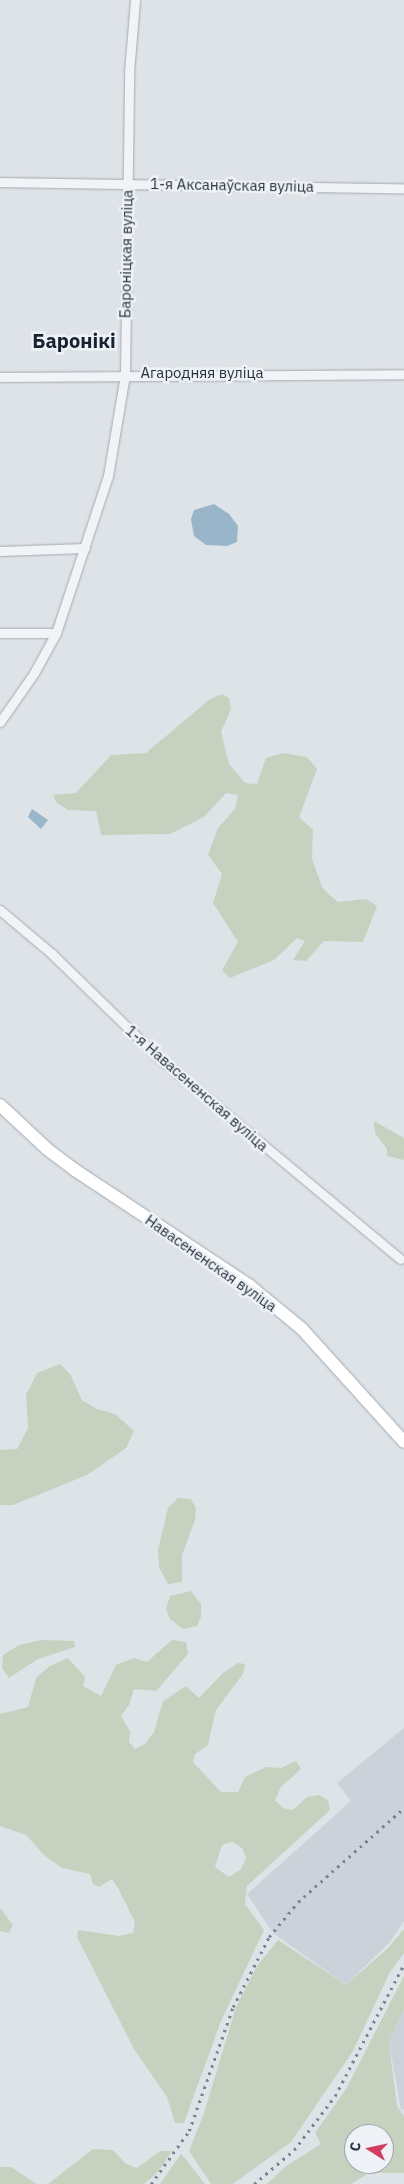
<!DOCTYPE html>
<meta charset="utf-8">
<style>
body{margin:0}
#map{position:relative;width:404px;height:2184px;overflow:hidden;background:#dee3e8;font-family:"IBM Plex Sans",sans-serif}
div>[style]{position:absolute}
[style*='--x']{left:calc(var(--x)*1px);top:calc(var(--y)*1px);width:calc(var(--w)*1px);rotate:calc(var(--a)*1deg)}
.built>*{inset:0;background:#ccd2da}
.green>*{inset:0;background:#c6d2bf}
.water>*{inset:0;background:#98b5ca}
.roads{filter:drop-shadow(0 0 1px #a3aab2) drop-shadow(0 0 1px #a3aab2)}
.minor>*{height:9px;margin:-4.5px;padding:0 4.5px;transform-origin:4.5px;border-radius:4.5px;background:#f1f3f6}
.secondary>*{height:12px;margin:-6px;padding:0 6px;transform-origin:6px;border-radius:6px;background:#fff}
.rail>*{height:2.5px;margin-top:-1.25px;transform-origin:0;background:repeating-linear-gradient(90deg,#778492 0 2.5px,transparent 0 7.5px)}
span{translate:-50% -50%;white-space:nowrap;text-align:center;line-height:1.15;-webkit-text-stroke:5px #eef2f6;paint-order:stroke}
.street-label{font-size:15px;color:#273240}
.district-label{font-size:20px;color:#192330;font-weight:700}
.north{position:absolute;left:344px;top:2124px;width:50px;height:50px;box-sizing:border-box;background:#eef2f6;border:1px solid #9ea5ad;border-radius:50%;rotate:280deg;font-size:14px;font-weight:700;line-height:20px;text-align:center;color:#273240}
.north::after{content:'';display:block;margin:auto;width:18px;height:22px;background:#d23e63;clip-path:polygon(50% 0,100% 100%,50% 72%,0 100%)}
</style>
<div id="map">
<div class="built">
<i style="clip-path:polygon(404px 1728px,404px 1921px,390px 1942px,346px 1985px,273px 1933px,247px 1894px,351px 1801px,337px 1783px)"></i>
<i style="clip-path:polygon(404px 2009px,404px 2109px,401px 2110px,389px 2042px)"></i>
</div>
<div class="green">
<i style="clip-path:polygon(222px 694px,229px 698px,231px 709px,221px 732px,229px 764px,245px 783px,257px 784px,266px 758px,283px 753px,307px 757px,317px 769px,299px 817px,313px 830px,312px 859px,323px 889px,338px 902px,366px 899px,377px 906px,363px 942px,324px 941px,306px 961px,293px 960px,305px 941px,297px 938px,274px 960px,230px 978px,222px 970px,238px 942px,213px 903px,222px 874px,208px 855px,218px 828px,235px 809px,238px 795px,226px 793px,204px 817px,170px 834px,101px 835px,96px 811px,68px 810px,56px 802px,53px 795px,76px 793px,111px 755px,146px 753px,210px 699px)"></i>
<i style="clip-path:polygon(374px 1121px,404px 1138px,404px 1160px,387px 1156px,387px 1149px,375px 1133px)"></i>
<i style="clip-path:polygon(60px 1364px,70px 1374px,82px 1400px,97px 1409px,115px 1414px,134px 1431px,126px 1448px,87px 1475px,13px 1505px,0 1505px,0 1450px,17px 1449px,28px 1428px,26px 1395px,37px 1373px)"></i>
<i style="clip-path:polygon(178px 1498px,191px 1499px,196px 1508px,195px 1520px,182px 1555px,182px 1582px,168px 1584px,159px 1567px,158px 1550px,168px 1508px)"></i>
<i style="clip-path:polygon(191px 1591px,201px 1604px,201px 1617px,197px 1626px,183px 1629px,170px 1619px,166px 1609px,170px 1596px)"></i>
<i style="clip-path:polygon(42px 1640px,74px 1641px,75px 1647px,38px 1659px,9px 1678px,2px 1668px,3px 1655px,19px 1645px)"></i>
<i style="clip-path:polygon(evenodd,172px 1640px,186px 1642px,188px 1654px,156px 1691px,134px 1689px,129px 1705px,121px 1716px,130px 1731px,129px 1742px,135px 1749px,145px 1744px,154px 1732px,163px 1701px,186px 1686px,199px 1698px,223px 1673px,238px 1663px,245px 1664px,243px 1674px,216px 1710px,208px 1745px,195px 1754px,193px 1762px,221px 1792px,238px 1792px,245px 1777px,266px 1767px,281px 1768px,296px 1761px,301px 1769px,281px 1787px,275px 1800px,283px 1808px,293px 1810px,307px 1797px,319px 1795px,328px 1800px,330px 1810px,247px 1886px,245px 1904px,264px 1930px,221px 2021px,184px 2123px,175px 2123px,167px 2097px,134px 2049px,77px 1937px,78px 1930px,119px 1936px,133px 1933px,135px 1922px,118px 1888px,112px 1879px,99px 1887px,93px 1884px,90px 1874px,62px 1868px,45px 1856px,26px 1835px,0 1826px,0 1714px,28px 1707px,36px 1678px,50px 1666px,68px 1658px,85px 1677px,83px 1686px,101px 1696px,116px 1665px,134px 1658px,147px 1662px,172px 1640px,232px 1842px,242px 1848px,246px 1858px,241px 1869px,229px 1877px,215px 1867px,222px 1845px,232px 1842px)"></i>
<i style="clip-path:polygon(0 1908px,13px 1925px,9px 1933px,0 1931px)"></i>
<i style="clip-path:polygon(404px 1929px,404px 1953px,390px 1972px,353px 2051px,291px 2142px,233px 2184px,211px 2184px,189px 2151px,204px 2113px,236px 2007px,257px 1966px,278px 1940px,346px 1985px,388px 1948px)"></i>
<i style="clip-path:polygon(evenodd,404px 1976px,404px 2009px,389px 2042px,397px 2106px,404px 2116px,404px 2173px,369px 2173px,351px 2184px,267px 2184px,286px 2166px,321px 2144px,315px 2133px,346px 2089px,404px 1976px,354px 2134px,384px 2134px,384px 2164px,354px 2164px,354px 2134px)"></i>
<i style="clip-path:polygon(93px 2149px,113px 2150px,126px 2164px,137px 2168px,160px 2151px,172px 2151px,158px 2172px,144px 2184px,48px 2184px)"></i>
<i style="clip-path:polygon(181px 2154px,187px 2161px,205px 2184px,160px 2184px)"></i>
<i style="clip-path:polygon(0 2167px,11px 2167px,37px 2184px,0 2184px)"></i>
</div>
<div class="water">
<i style="clip-path:polygon(214px 504px,229px 514px,238px 526px,237px 542px,227px 546px,206px 545px,194px 536px,191px 519px,194px 510px)"></i>
<i style="clip-path:polygon(32px 809px,48px 820px,41px 829px,28px 817px)"></i>
</div>
<div class="roads">
<div class="minor">
<i style="--x:0;--y:182;--w:404;--a:0.9"></i>
<i style="--x:0;--y:377;--w:404;--a:-0.4"></i>
<i style="--x:0;--y:551;--w:85;--a:-2"></i>
<i style="--x:0;--y:633;--w:56;--a:0"></i>
<i style="--x:0;--y:722;--w:60;--a:-55.2"></i>
<i style="--x:34;--y:673;--w:46;--a:-61.2"></i>
<i style="--x:56;--y:633;--w:165;--a:-71.7"></i>
<i style="--x:108;--y:476;--w:103;--a:-80.5"></i>
<i style="--x:125;--y:374;--w:302;--a:-89.2"></i>
<i style="--x:129;--y:72;--w:72;--a:-85.2"></i>
<i style="--x:0;--y:910;--w:68;--a:40.2"></i>
<i style="--x:52;--y:954;--w:149;--a:44.2"></i>
<i style="--x:159;--y:1058;--w:314;--a:39.8"></i>
</div>
<div class="secondary">
<i style="--x:0;--y:1105;--w:64;--a:43.1"></i>
<i style="--x:47;--y:1149;--w:35;--a:37"></i>
<i style="--x:75;--y:1170;--w:210;--a:33.5"></i>
<i style="--x:250;--y:1286;--w:67;--a:39.6"></i>
<i style="--x:302;--y:1329;--w:152;--a:47.9"></i>
</div>
</div>
<div class="rail">
<i style="--x:151;--y:2184;--w:65;--a:-54.4"></i>
<i style="--x:189;--y:2131;--w:132;--a:-70.5"></i>
<i style="--x:233;--y:2007;--w:79;--a:-62.8"></i>
<i style="--x:269;--y:1937;--w:45;--a:-50.4"></i>
<i style="--x:298;--y:1902;--w:142;--a:-41.6"></i>
<i style="--x:254;--y:2184;--w:52;--a:-40.4"></i>
<i style="--x:294;--y:2150;--w:68;--a:-52.8"></i>
<i style="--x:335;--y:2096;--w:149;--a:-62.4"></i>
</div>
<div class="street-label">
<span style="left:232px;top:185px;rotate:1deg">1-я Аксанаўская вуліца</span>
<span style="left:126px;top:254px;rotate:-89deg">Бароніцкая вуліца</span>
<span style="left:202px;top:373px">Агародняя вуліца</span>
<span style="left:197px;top:1088px;rotate:41deg">1-я Навасененская вуліца</span>
<span style="left:211px;top:1263px;rotate:35deg">Навасененская вуліца</span>
</div>
<div class="district-label">
<span style="left:74px;top:340px">Баронікі</span>
</div>
<div class="north">С</div>
</div>
